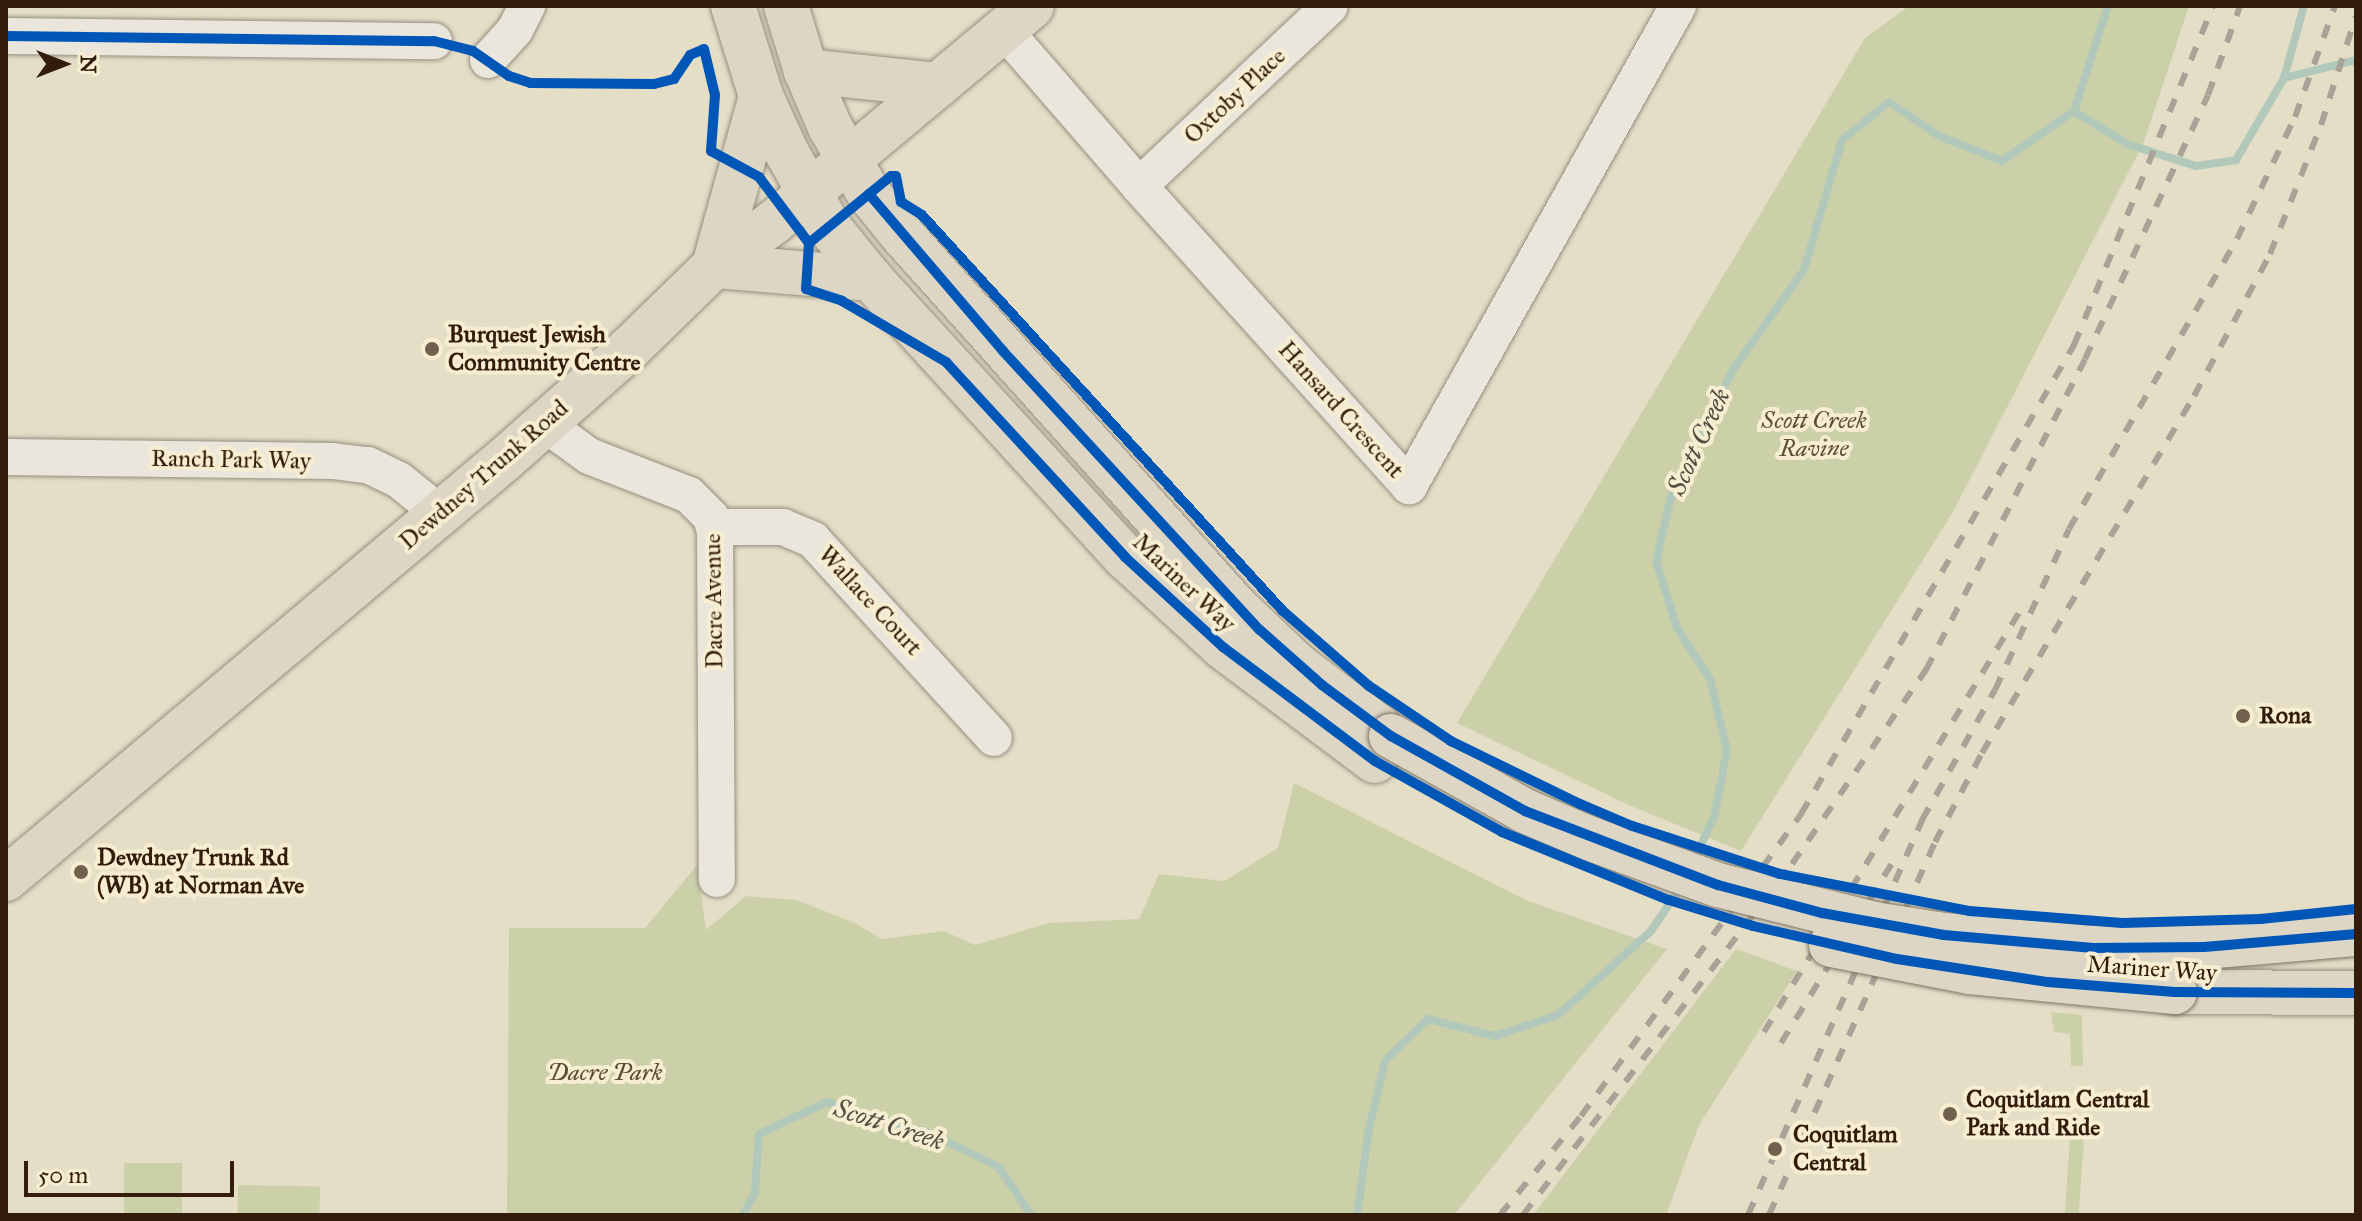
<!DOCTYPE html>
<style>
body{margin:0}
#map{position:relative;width:2362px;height:1221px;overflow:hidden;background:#e5dec7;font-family:"IM FELL Great Primer",serif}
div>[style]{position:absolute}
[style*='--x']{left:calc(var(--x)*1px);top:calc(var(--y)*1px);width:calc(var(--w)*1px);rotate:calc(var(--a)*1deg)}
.green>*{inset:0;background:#ccd0a9;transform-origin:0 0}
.stream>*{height:8px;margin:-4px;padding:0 4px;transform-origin:4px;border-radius:4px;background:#b2c8ba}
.roads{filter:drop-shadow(0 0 2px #968f80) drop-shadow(0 0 2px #968f80)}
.minor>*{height:36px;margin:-18px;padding:0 18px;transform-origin:18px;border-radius:18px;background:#eae6db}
.major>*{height:44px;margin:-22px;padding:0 22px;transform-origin:22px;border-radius:22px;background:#ddd6c5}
.rail>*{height:6px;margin-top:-3px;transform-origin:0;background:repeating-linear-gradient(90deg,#a8a297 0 14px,transparent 0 28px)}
.bridges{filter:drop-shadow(0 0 2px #7c7467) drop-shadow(0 0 2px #7c7467)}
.major-bridge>*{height:44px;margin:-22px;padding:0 22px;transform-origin:22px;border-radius:22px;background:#ddd6c5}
.cycleway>*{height:10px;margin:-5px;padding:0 5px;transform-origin:5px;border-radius:5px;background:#0057b8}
.dots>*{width:22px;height:22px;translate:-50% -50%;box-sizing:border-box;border:4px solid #f7eed2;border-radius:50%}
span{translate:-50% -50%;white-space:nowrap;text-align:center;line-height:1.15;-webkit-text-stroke:8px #f7eed2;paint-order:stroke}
.street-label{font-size:24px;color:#331c0c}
.poi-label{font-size:24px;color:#331c0c;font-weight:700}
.left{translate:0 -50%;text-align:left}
.park-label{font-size:24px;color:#5b4f34;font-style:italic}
.water-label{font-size:26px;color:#524d3f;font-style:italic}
.frame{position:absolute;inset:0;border:8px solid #331c0c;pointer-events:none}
.north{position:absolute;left:24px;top:24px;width:80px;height:80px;-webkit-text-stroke:6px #f7eed2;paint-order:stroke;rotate:90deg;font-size:22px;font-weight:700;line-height:32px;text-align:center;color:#331c0c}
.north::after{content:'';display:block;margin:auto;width:28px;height:36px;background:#331c0c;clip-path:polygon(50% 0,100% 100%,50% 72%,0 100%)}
.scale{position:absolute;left:24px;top:1161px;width:210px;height:36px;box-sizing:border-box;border:4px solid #331c0c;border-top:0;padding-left:10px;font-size:24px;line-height:28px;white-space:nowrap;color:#331c0c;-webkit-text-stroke:6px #f7eed2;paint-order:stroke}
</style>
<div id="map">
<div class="green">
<i style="clip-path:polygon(1909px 6px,2189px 6px,2144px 142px,1953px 512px,1741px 851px,1631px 806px,1457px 723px,1865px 38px)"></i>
<i style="clip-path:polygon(1294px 783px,1528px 901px,1667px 949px,1454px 1215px,507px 1215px,509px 928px,645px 928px,697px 865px,706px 930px,746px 896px,796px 900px,853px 922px,882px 939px,944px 931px,975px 945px,1049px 923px,1139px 919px,1159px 874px,1224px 881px,1278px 848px)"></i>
<i style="clip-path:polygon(1736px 949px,1797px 971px,1699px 1125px,1666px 1215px,1533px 1215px)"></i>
<i style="clip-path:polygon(2051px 1012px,2082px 1015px,2083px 1066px,2071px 1066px,2070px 1034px,2054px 1032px)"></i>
<i style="left:2070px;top:1138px;width:14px;height:77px;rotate:4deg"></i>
<i style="left:124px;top:1163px;width:58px;height:52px"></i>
<i style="left:238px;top:1185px;width:82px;height:30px;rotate:1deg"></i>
</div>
<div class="stream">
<i style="--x:2284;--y:78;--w:74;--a:-14"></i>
<i style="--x:2074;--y:111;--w:62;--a:31.9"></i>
<i style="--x:2127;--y:144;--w:72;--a:17.7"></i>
<i style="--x:2196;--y:166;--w:40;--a:-8.5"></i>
<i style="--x:2236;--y:160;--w:95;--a:-59.7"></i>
<i style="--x:2284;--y:78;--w:75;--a:-74.5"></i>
<i style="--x:2074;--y:111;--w:110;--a:-72.1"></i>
<i style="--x:1693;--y:862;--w:50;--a:-65"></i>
<i style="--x:1714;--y:817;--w:68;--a:-79"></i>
<i style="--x:1727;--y:750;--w:73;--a:-103.5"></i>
<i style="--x:1710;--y:679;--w:61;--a:-122.9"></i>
<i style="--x:1677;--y:628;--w:70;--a:-107.4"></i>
<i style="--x:1656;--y:561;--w:74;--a:-76.7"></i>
<i style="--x:1673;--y:489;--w:132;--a:-63.4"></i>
<i style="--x:1732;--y:371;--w:124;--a:-54.5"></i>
<i style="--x:1804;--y:270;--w:135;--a:-73.7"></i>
<i style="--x:1842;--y:140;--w:60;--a:-39"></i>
<i style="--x:1889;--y:102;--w:60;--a:34.2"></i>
<i style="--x:1939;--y:136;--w:68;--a:21.6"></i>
<i style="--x:2002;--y:161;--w:88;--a:-34.8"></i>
<i style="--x:743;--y:1215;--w:26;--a:-62"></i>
<i style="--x:755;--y:1192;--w:58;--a:-86.1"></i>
<i style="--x:759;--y:1134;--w:75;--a:-25.2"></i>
<i style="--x:827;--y:1102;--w:107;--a:16.9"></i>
<i style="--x:929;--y:1133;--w:78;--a:25.9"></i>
<i style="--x:999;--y:1167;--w:58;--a:56.3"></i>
<i style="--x:1357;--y:1215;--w:88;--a:-82.1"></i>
<i style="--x:1369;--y:1128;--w:69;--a:-76.6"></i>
<i style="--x:1385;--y:1061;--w:60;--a:-44.3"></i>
<i style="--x:1428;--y:1019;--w:69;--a:14.2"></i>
<i style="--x:1495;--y:1036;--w:66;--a:-18.4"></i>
<i style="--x:1558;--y:1015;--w:125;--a:-42.1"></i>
<i style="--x:1651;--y:931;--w:55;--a:-56"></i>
</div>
<div class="roads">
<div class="minor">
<i style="--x:1004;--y:30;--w:206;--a:49.1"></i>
<i style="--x:1139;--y:186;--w:404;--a:48"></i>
<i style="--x:1409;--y:486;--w:550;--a:-60.73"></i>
<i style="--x:6;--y:36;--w:428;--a:0.7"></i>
<i style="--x:488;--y:60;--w:40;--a:-48"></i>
<i style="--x:515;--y:30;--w:27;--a:-63"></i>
<i style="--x:1139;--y:186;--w:262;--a:-43.3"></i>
<i style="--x:545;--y:424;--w:54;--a:36"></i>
<i style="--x:589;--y:456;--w:107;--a:21.3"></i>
<i style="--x:689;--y:495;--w:31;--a:45"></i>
<i style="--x:711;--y:517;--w:16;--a:75"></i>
<i style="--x:715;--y:532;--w:347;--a:89.7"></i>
<i style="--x:6;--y:457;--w:327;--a:0.7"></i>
<i style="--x:333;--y:461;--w:35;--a:7"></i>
<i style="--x:368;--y:465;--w:34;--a:26"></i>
<i style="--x:399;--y:480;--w:54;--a:39"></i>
<i style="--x:714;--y:527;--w:69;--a:0"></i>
<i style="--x:783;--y:527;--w:33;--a:23"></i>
<i style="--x:813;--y:540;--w:268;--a:47.6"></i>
</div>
<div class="major">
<i style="--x:733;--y:6;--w:94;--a:72.7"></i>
<i style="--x:761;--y:96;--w:63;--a:65.5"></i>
<i style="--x:787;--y:153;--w:85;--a:60.4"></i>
<i style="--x:829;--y:227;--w:67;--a:51.1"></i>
<i style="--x:871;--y:279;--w:377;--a:47.6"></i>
<i style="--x:1125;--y:557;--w:133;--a:42.6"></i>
<i style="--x:1223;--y:647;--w:190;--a:36.9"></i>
<i style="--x:786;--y:6;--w:68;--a:72.9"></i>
<i style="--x:806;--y:71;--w:61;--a:66.8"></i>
<i style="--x:830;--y:127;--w:78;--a:59.8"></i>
<i style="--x:869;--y:194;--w:54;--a:51"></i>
<i style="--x:903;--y:236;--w:500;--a:48.1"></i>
<i style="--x:1237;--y:608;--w:83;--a:43.5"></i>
<i style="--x:1297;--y:665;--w:103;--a:37.1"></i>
<i style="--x:806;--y:71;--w:133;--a:6.1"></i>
<i style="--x:714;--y:266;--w:176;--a:-74.5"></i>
<i style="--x:714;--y:266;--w:158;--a:4.7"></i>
<i style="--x:6;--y:879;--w:652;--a:-40.09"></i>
<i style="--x:505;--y:459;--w:166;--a:-41.6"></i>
<i style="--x:629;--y:349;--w:119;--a:-44.3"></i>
<i style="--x:714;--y:266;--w:74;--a:-36.3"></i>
<i style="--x:774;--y:222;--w:336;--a:-39.9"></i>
<i style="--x:2175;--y:992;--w:181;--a:0.3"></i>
</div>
</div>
<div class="rail">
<i style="--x:1764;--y:1032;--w:496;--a:-58.7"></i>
<i style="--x:1781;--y:1043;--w:215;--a:-58.3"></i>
<i style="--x:1500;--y:1215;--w:128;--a:-50.7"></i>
<i style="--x:1581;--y:1116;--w:374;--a:-53.9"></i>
<i style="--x:1801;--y:814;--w:543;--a:-59.8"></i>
<i style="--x:2074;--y:345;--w:366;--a:-67.7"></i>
<i style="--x:1523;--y:1215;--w:442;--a:-52.5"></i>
<i style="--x:1792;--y:864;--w:236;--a:-55.4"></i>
<i style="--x:1926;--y:670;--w:349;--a:-62.9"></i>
<i style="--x:2085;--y:359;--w:291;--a:-65"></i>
<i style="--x:2208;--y:95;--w:95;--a:-70.2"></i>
<i style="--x:1748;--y:1215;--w:432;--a:-66.2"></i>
<i style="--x:1922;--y:820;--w:149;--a:-60.7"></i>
<i style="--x:1995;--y:690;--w:177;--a:-65.3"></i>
<i style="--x:2069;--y:529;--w:335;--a:-59.9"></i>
<i style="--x:2237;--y:239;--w:135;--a:-64.6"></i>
<i style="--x:2295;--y:117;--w:118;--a:-70.2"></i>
<i style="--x:1769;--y:1215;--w:408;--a:-66"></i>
<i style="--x:1935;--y:842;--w:101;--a:-62.2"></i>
<i style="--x:1982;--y:753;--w:415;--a:-59.3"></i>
<i style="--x:2194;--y:396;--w:161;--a:-61.8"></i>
<i style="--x:2270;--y:254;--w:139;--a:-68.4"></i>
<i style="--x:2321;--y:125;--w:114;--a:-72.2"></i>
</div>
<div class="bridges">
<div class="major-bridge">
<i style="--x:1391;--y:736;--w:154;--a:29.2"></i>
<i style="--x:1525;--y:811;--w:72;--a:23"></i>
<i style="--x:1591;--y:839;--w:135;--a:19.9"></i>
<i style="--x:1718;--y:885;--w:161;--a:14"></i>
<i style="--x:1874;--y:924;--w:71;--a:8.9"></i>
<i style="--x:1944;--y:935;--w:150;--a:5"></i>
<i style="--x:2093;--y:948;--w:111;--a:-0.5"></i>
<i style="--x:2204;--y:947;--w:153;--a:-4.9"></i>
<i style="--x:1831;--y:945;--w:142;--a:11"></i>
<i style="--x:1970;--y:972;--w:206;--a:5.6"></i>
</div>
</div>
<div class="cycleway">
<i style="--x:6;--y:36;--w:428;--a:0.7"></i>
<i style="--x:434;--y:41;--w:40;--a:14.4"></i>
<i style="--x:473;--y:51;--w:44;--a:34.8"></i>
<i style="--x:509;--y:76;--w:22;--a:18"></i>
<i style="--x:530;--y:83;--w:124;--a:0.5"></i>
<i style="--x:654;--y:84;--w:21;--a:-14"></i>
<i style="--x:674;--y:79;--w:29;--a:-56"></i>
<i style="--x:690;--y:55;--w:15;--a:-23"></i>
<i style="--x:704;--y:49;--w:47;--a:76.6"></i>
<i style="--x:715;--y:95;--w:56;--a:94.1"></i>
<i style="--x:711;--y:151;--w:55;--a:28.4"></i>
<i style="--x:759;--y:177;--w:83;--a:52.9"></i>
<i style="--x:869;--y:194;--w:206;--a:49.5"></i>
<i style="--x:1003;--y:351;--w:379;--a:47.4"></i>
<i style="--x:1260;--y:630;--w:83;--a:41.6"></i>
<i style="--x:1322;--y:685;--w:86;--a:36.5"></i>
<i style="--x:1391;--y:736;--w:154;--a:29.2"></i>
<i style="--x:1525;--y:811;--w:207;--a:21"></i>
<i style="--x:1718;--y:885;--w:108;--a:15.1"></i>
<i style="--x:1822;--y:913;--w:124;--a:10.2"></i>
<i style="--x:1944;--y:935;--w:150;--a:5"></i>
<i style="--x:2093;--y:948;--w:111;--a:-0.5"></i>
<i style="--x:2204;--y:947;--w:153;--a:-4.9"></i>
<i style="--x:2356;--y:909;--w:96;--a:174"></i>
<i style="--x:2261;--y:919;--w:139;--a:178.4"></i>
<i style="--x:2122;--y:923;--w:153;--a:-175.5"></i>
<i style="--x:1969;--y:911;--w:193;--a:-168.9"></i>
<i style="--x:1780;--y:874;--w:156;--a:-162"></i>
<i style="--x:1632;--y:826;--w:56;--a:-157.1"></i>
<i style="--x:1580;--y:804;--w:144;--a:-154"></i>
<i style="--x:1451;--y:741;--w:99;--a:-146.1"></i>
<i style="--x:1369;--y:686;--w:116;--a:-138.9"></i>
<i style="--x:1282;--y:610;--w:534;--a:-132.35"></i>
<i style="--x:922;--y:215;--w:25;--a:-148"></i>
<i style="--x:901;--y:202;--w:26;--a:-101"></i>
<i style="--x:896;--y:176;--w:5;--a:180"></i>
<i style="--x:891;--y:176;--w:106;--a:140.7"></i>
<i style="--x:809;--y:243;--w:46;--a:93.7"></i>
<i style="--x:806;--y:289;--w:38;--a:18"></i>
<i style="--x:842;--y:301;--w:121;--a:30.4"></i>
<i style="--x:946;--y:362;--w:265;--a:47.4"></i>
<i style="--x:1125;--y:557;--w:133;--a:42.6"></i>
<i style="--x:1223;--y:647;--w:190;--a:36.9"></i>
<i style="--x:1375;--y:761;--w:145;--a:29.2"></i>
<i style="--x:1502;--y:832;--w:180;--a:22.2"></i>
<i style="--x:1669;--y:900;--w:88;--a:17.2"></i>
<i style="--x:1753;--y:926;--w:148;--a:12.9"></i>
<i style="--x:1897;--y:959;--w:153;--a:8.7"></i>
<i style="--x:2048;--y:982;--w:127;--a:4.5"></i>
<i style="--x:2175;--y:992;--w:181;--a:0.3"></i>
</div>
<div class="dots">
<i style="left:432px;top:349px;background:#71604d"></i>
<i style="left:2243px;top:716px;background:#71604d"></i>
<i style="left:81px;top:872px;background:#71604d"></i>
<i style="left:1950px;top:1114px;background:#71604d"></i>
<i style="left:1775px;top:1149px;background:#71604d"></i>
</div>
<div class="street-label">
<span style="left:1235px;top:96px;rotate:-43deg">Oxtoby Place</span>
<span style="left:1341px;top:410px;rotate:48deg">Hansard Crescent</span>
<span style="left:231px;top:460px;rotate:1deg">Ranch Park Way</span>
<span style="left:484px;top:475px;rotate:-41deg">Dewdney Trunk Road</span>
<span style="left:1184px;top:583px;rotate:43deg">Mariner Way</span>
<span style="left:714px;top:601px;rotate:-91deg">Dacre Avenue</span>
<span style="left:870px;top:601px;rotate:47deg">Wallace Court</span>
<span style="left:2152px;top:969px;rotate:4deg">Mariner Way</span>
</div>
<div class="poi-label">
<span class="left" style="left:448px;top:349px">Burquest Jewish<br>Community Centre</span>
<span class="left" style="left:2259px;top:716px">Rona</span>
<span class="left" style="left:97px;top:872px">Dewdney Trunk Rd<br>(WB) at Norman Ave</span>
<span class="left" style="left:1966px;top:1114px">Coquitlam Central<br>Park and Ride</span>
<span class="left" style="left:1793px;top:1149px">Coquitlam<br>Central</span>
</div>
<div class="park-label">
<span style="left:1814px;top:435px">Scott Creek<br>Ravine</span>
<span style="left:605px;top:1073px">Dacre Park</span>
</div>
<div class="water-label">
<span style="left:1699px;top:442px;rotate:-65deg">Scott Creek</span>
<span style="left:889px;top:1125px;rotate:18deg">Scott Creek</span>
</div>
<div class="frame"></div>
<div class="north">N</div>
<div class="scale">50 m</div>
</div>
